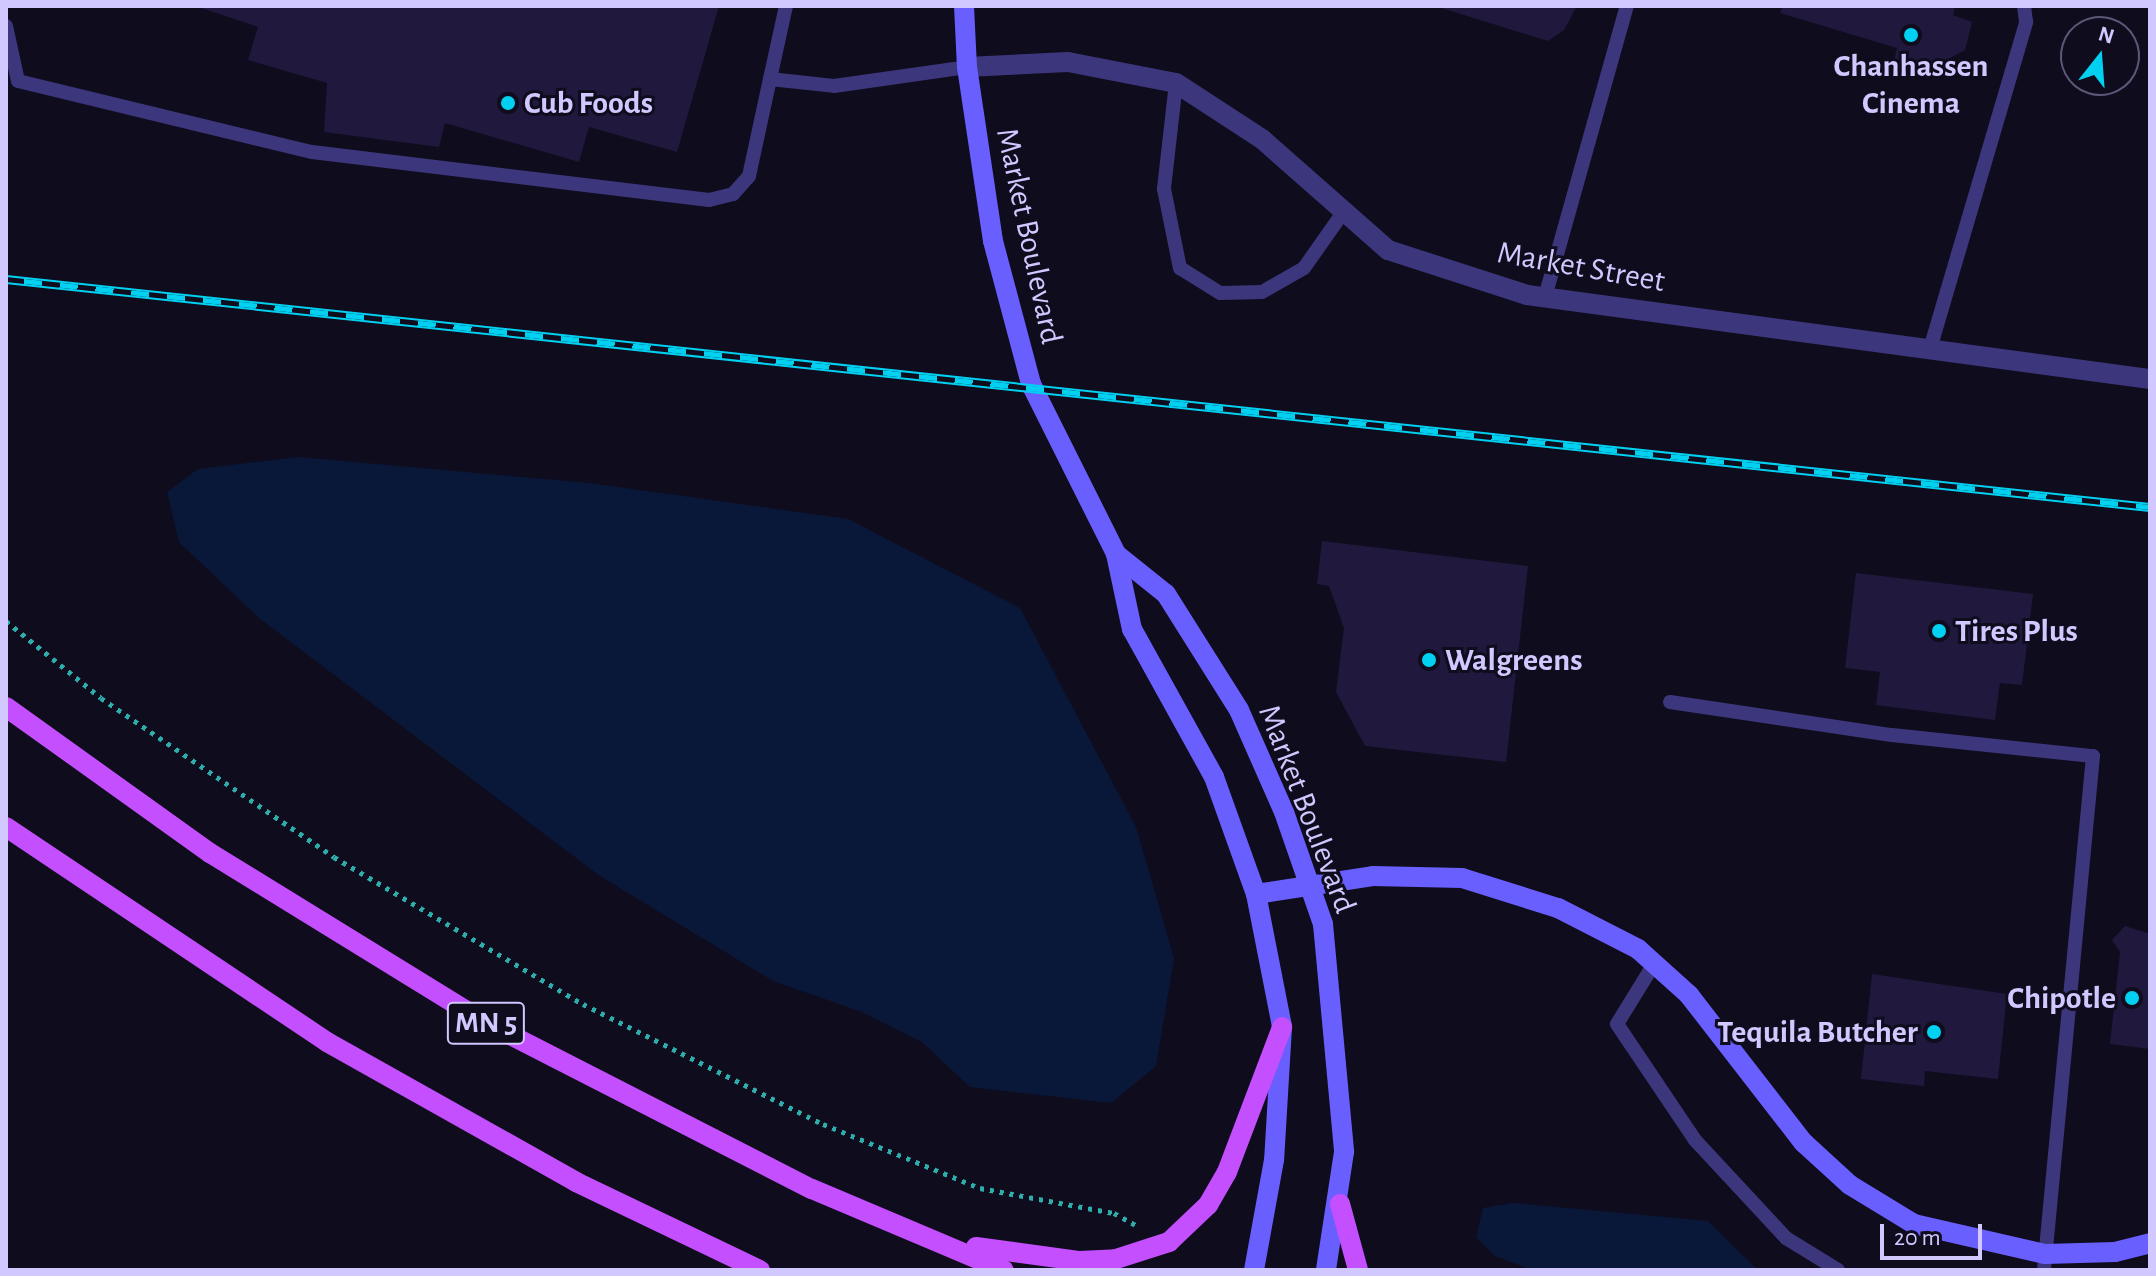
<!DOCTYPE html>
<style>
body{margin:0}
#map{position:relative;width:2156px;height:1276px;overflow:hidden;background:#0f0c1d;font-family:"Alegreya Sans",sans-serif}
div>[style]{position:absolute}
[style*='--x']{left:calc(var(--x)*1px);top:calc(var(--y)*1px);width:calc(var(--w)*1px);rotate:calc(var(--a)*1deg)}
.water>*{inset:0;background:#091839}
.building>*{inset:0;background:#21183e}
.path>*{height:5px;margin-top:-2.5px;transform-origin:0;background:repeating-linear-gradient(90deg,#2dadab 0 4px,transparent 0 10px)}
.lane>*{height:14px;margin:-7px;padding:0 7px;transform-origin:7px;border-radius:7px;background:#3c377c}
.street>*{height:20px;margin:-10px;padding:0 10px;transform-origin:10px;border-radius:10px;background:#3c377c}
.secondary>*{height:20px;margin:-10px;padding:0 10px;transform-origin:10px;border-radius:10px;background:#695ffe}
.primary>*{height:20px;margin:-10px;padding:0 10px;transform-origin:10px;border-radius:10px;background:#c34ffe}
.rail>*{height:9px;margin-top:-4.5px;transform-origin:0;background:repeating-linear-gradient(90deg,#0f0c1d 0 18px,#01d0f1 0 36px);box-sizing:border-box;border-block:2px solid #01d0f1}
.dots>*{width:22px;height:22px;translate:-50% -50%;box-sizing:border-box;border:4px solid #0f0c1d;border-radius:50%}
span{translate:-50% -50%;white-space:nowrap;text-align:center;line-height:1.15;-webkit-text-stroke:6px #0f0c1d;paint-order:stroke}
.shield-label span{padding:2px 6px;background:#0f0c1d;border:2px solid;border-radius:6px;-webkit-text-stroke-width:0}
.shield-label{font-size:30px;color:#d0c8ff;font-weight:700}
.poi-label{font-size:32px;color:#d0c8ff;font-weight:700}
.left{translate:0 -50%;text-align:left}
.right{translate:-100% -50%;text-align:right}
.street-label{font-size:32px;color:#d0c8ff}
.frame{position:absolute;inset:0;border:8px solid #d0c8ff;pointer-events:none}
.north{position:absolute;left:2060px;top:16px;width:80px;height:80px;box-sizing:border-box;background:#0f0c1d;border:2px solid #5c5777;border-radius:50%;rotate:17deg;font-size:22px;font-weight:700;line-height:32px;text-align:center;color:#d0c8ff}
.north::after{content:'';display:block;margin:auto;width:28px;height:36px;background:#01d0f1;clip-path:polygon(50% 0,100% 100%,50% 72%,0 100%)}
.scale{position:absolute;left:1880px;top:1224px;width:102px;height:36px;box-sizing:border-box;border:4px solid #d0c8ff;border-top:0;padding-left:10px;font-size:24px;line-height:28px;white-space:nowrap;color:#d0c8ff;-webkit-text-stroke:6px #0f0c1d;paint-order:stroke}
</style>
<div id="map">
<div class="water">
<i style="clip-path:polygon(299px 457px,589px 483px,848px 519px,1020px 608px,1136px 827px,1174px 958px,1156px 1066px,1111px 1103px,970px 1087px,922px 1042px,859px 1011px,773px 981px,600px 876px,259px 618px,179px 542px,167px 492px,198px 469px)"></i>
<i style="clip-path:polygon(1513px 1203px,1708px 1221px,1758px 1270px,1532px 1270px,1495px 1256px,1476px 1237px,1483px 1208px)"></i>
</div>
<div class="building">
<i style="clip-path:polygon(195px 6px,719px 6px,677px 152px,589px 127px,579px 162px,445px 123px,439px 147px,324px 132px,327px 83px,248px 60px,258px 27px)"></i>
<i style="clip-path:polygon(1435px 6px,1577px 6px,1564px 30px,1548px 41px)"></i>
<i style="clip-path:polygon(1783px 6px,1955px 6px,1953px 15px,1972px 22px,1965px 50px,1920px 74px,1893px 66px,1897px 48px,1780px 13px)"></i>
<i style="clip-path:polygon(1322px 541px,1528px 566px,1506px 762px,1365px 746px,1336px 692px,1344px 628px,1329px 586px,1317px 584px)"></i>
<i style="clip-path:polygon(1856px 573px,2033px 594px,2022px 685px,2000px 683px,1995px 720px,1876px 705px,1880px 672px,1845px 668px)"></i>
<i style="clip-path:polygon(2125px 926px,2150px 934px,2150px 1049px,2110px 1044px,2120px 952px,2112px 940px)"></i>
<i style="clip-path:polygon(1872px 974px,2007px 994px,1998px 1079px,1925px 1071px,1924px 1086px,1861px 1079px)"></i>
</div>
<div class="path">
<i style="--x:6;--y:621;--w:122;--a:39"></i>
<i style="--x:101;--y:698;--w:282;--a:34.3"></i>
<i style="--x:334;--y:857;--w:289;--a:30.6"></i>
<i style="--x:583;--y:1004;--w:268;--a:26.6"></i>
<i style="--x:823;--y:1124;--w:170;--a:22.2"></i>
<i style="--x:980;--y:1188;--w:136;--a:10.6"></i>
<i style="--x:1114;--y:1213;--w:25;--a:29"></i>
</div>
<div class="lane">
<i style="--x:786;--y:6;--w:75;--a:102.4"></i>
<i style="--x:770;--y:79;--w:64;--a:6.2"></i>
<i style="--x:834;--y:86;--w:134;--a:-8.1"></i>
<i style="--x:6;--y:26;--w:56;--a:77.7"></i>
<i style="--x:18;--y:81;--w:302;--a:13.6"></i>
<i style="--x:312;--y:152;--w:400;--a:6.9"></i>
<i style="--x:709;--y:200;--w:25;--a:-14"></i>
<i style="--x:733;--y:194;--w:24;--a:-48"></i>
<i style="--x:749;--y:176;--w:99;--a:-77.8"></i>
<i style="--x:1176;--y:83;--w:107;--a:96.5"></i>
<i style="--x:1164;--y:189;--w:81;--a:78.6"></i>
<i style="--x:1180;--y:268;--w:47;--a:32"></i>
<i style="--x:1220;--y:293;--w:42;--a:-1.4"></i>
<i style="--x:1262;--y:292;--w:48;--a:-29.7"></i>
<i style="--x:1304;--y:268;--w:70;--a:-54.9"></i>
<i style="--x:1545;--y:297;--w:302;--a:-74.3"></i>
<i style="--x:1930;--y:349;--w:341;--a:-73.6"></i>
<i style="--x:2026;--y:22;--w:16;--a:-97"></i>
<i style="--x:1670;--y:702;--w:224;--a:8.5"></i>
<i style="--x:1892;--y:735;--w:202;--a:6"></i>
<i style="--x:2093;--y:756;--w:516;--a:95.45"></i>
<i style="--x:1654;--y:964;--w:70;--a:121.7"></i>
<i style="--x:1617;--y:1024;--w:140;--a:56.1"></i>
<i style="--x:1695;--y:1140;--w:134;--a:47.1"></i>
<i style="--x:1786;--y:1238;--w:61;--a:31.6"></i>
</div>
<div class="street">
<i style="--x:967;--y:67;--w:101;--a:-2.8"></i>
<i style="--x:1068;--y:62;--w:110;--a:11"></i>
<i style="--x:1176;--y:83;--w:103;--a:33.1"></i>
<i style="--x:1262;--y:139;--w:168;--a:41.4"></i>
<i style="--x:1388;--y:250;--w:146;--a:17.9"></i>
<i style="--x:1527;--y:295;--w:629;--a:7.68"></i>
</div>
<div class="secondary">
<i style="--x:964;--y:6;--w:61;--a:87.2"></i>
<i style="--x:967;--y:67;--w:176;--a:81.5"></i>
<i style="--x:993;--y:241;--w:148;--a:75.1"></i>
<i style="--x:1031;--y:384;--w:190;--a:63.4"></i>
<i style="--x:1116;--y:554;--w:77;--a:78"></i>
<i style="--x:1132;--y:629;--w:169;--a:61"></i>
<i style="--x:1214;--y:777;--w:124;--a:70.3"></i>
<i style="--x:1256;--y:894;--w:136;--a:78.9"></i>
<i style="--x:1282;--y:1027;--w:133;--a:93.4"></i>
<i style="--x:1274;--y:1160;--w:112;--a:100.3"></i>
<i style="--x:1116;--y:554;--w:64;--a:38.7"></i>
<i style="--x:1166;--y:594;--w:137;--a:57.8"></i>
<i style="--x:1239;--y:710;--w:111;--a:66.2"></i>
<i style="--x:1284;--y:812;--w:119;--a:70.8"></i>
<i style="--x:1323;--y:924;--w:229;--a:84.7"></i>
<i style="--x:1344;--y:1152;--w:119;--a:98.7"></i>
<i style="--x:1256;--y:894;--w:118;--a:-8.7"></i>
<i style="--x:1373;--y:876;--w:89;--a:1.3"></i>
<i style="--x:1462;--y:878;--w:101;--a:17.4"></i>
<i style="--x:1558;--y:908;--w:90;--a:27.1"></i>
<i style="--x:1638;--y:949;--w:69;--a:42"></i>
<i style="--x:1689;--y:995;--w:187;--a:52.2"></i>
<i style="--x:1804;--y:1143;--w:62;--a:42.4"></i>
<i style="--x:1850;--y:1185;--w:75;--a:31.4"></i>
<i style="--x:1914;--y:1224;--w:134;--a:12.9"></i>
<i style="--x:2045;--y:1254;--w:70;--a:-1.6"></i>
<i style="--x:2115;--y:1252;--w:36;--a:-14"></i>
</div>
<div class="primary">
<i style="--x:6;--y:707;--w:251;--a:35.6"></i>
<i style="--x:210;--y:853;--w:321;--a:31.6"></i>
<i style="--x:483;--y:1021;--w:369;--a:27.1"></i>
<i style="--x:812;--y:1189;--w:208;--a:22.9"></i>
<i style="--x:6;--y:827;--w:386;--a:33.8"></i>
<i style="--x:327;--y:1042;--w:286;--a:29.3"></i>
<i style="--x:576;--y:1182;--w:204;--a:25.6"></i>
<i style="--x:1340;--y:1204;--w:68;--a:74.7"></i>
<i style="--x:976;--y:1247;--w:105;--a:7.7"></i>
<i style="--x:1080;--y:1261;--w:36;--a:-3"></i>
<i style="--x:1116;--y:1259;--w:56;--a:-17.8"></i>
<i style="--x:1169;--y:1242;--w:54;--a:-43.5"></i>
<i style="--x:1208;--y:1205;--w:38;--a:-60"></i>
<i style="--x:1227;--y:1172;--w:155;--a:-69.2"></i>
</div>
<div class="rail">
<i style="--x:6;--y:279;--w:2156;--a:6.07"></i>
</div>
<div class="dots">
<i style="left:1911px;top:35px;background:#01d0f1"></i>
<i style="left:508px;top:103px;background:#01d0f1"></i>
<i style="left:1939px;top:631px;background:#01d0f1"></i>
<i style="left:1429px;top:660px;background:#01d0f1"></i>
<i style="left:2132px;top:998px;background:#01d0f1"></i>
<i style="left:1934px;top:1032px;background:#01d0f1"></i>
</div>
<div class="shield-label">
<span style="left:486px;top:1023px">MN 5</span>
</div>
<div class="poi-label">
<span style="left:1911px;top:85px">Chanhassen<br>Cinema</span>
<span class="left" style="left:524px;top:103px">Cub Foods</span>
<span class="left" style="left:1955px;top:631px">Tires Plus</span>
<span class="left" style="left:1445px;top:660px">Walgreens</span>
<span class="right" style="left:2116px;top:998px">Chipotle</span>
<span class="right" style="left:1918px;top:1032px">Tequila Butcher</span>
</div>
<div class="street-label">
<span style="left:1029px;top:236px;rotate:78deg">Market Boulevard</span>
<span style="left:1581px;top:267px;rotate:10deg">Market Street</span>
<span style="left:1307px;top:809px;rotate:69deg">Market Boulevard</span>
</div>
<div class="frame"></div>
<div class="north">N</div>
<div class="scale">20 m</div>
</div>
